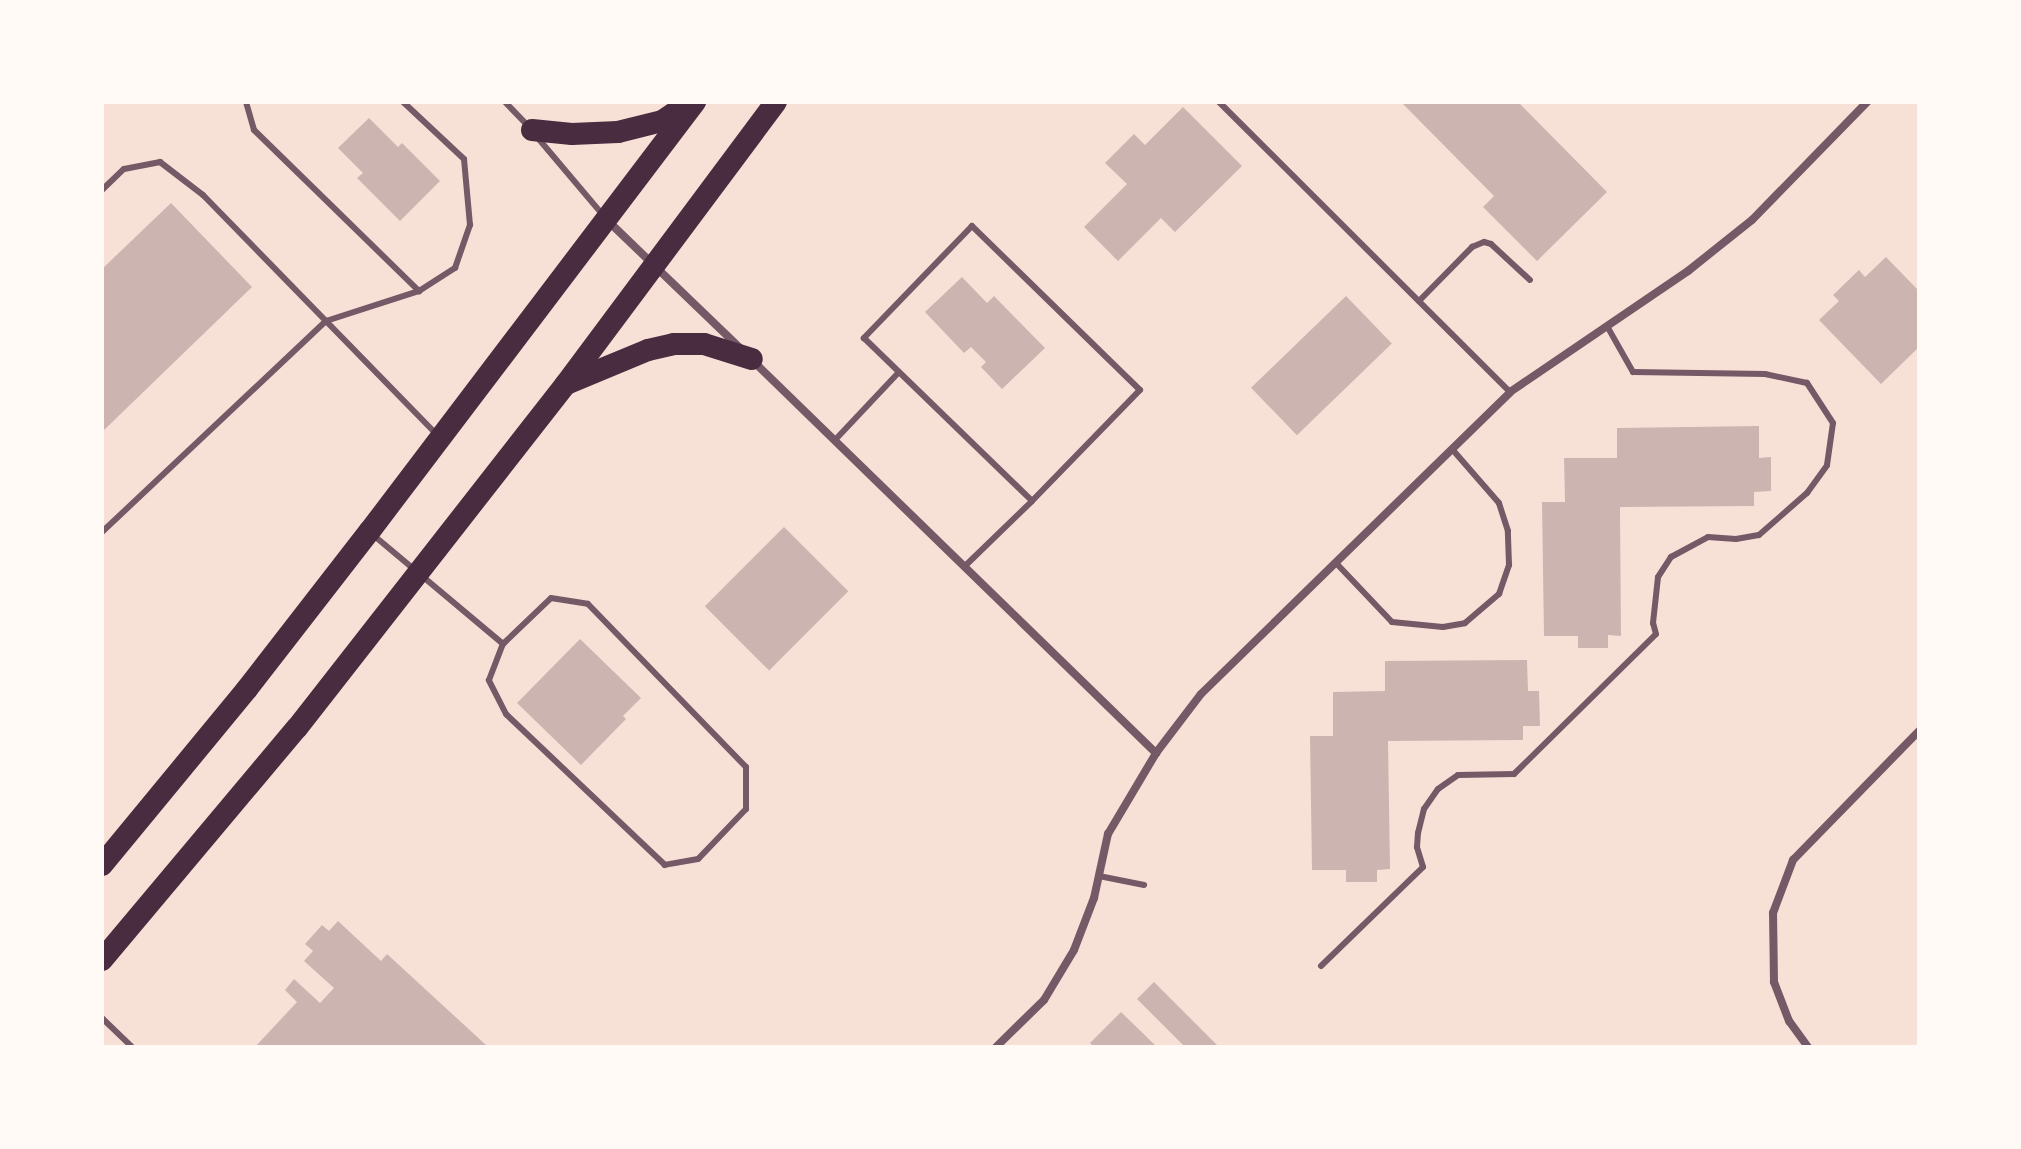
<!DOCTYPE html>
<style>
body{margin:0}
#map{position:relative;width:2021px;height:1149px;overflow:hidden;background:#f7e1d7;font-family:Poppins,sans-serif}
div>[style]{position:absolute}
[style*='--x']{left:calc(var(--x)*1px);top:calc(var(--y)*1px);width:calc(var(--w)*1px);rotate:calc(var(--a)*1deg)}
.building>*{inset:0;background:#ccb4b1;transform-origin:0 0}
.service>*{height:6px;margin:-3px;padding:0 3px;transform-origin:3px;border-radius:3px;background:#755966}
.minor>*{height:8px;margin:-4px;padding:0 4px;transform-origin:4px;border-radius:4px;background:#755966}
.trunk>*{height:22px;margin:-11px;padding:0 11px;transform-origin:11px;border-radius:11px;background:#4a2c40}
span{translate:-50% -50%;white-space:nowrap;text-align:center;line-height:1.15;-webkit-text-stroke:6px #fffaf5;paint-order:stroke}
.frame{position:absolute;inset:0;border:104px solid #fffaf5;pointer-events:none}
</style>
<div id="map">
<div class="building">
<i style="clip-path:polygon(1401px 102px,1518px 102px,1607px 192px,1537px 261px,1483px 207px,1494px 196px)"></i>
<i style="clip-path:polygon(1183px 107px,1242px 166px,1175px 232px,1161px 218px,1118px 261px,1084px 227px,1127px 184px,1105px 163px,1134px 134px,1145px 145px)"></i>
<i style="clip-path:polygon(369px 118px,398px 147px,402px 143px,440px 181px,400px 221px,357px 178px,363px 173px,338px 148px)"></i>
<i style="clip-path:polygon(171px 203px,252px 287px,102px 432px,102px 269px)"></i>
<i style="clip-path:polygon(1886px 257px,1919px 291px,1919px 347px,1881px 384px,1819px 320px,1839px 301px,1833px 295px,1859px 270px,1865px 277px)"></i>
<i style="clip-path:polygon(962px 277px,987px 303px,994px 296px,1045px 348px,1002px 389px,981px 367px,986px 362px,971px 347px,964px 353px,925px 312px)"></i>
<i style="left:1346px;top:296px;width:66px;height:132px;rotate:46deg"></i>
<i style="clip-path:polygon(1759px 426px,1759px 458px,1771px 457px,1771px 491px,1754px 492px,1754px 506px,1620px 507px,1621px 636px,1608px 635px,1608px 648px,1578px 648px,1578px 636px,1544px 636px,1542px 502px,1565px 502px,1564px 458px,1617px 458px,1617px 428px)"></i>
<i style="left:784px;top:527px;width:91px;height:112px;rotate:45deg"></i>
<i style="clip-path:polygon(580px 639px,641px 698px,623px 716px,626px 719px,581px 765px,517px 703px)"></i>
<i style="clip-path:polygon(1527px 660px,1528px 691px,1539px 691px,1540px 726px,1523px 726px,1523px 740px,1388px 741px,1390px 869px,1377px 870px,1377px 882px,1346px 882px,1346px 870px,1312px 870px,1310px 736px,1333px 736px,1333px 692px,1385px 691px,1385px 661px)"></i>
<i style="clip-path:polygon(338px 921px,381px 961px,387px 954px,486px 1045px,255px 1047px,297px 1002px,285px 990px,294px 979px,320px 1003px,334px 988px,304px 961px,313px 951px,305px 944px,322px 925px,329px 931px)"></i>
<i style="clip-path:polygon(1154px 982px,1219px 1047px,1185px 1047px,1137px 999px)"></i>
<i style="clip-path:polygon(1121px 1012px,1157px 1047px,1094px 1047px,1090px 1043px)"></i>
</div>
<div class="service">
<i style="--x:246;--y:102;--w:29;--a:74"></i>
<i style="--x:254;--y:130;--w:231;--a:44.3"></i>
<i style="--x:505;--y:102;--w:36;--a:46"></i>
<i style="--x:1219;--y:102;--w:411;--a:44.9"></i>
<i style="--x:537;--y:137;--w:101;--a:49.8"></i>
<i style="--x:102;--y:190;--w:30;--a:-44"></i>
<i style="--x:124;--y:169;--w:37;--a:-11"></i>
<i style="--x:160;--y:162;--w:54;--a:37.5"></i>
<i style="--x:203;--y:195;--w:335;--a:45.7"></i>
<i style="--x:1419;--y:301;--w:76;--a:-45.5"></i>
<i style="--x:1472;--y:247;--w:13;--a:-23"></i>
<i style="--x:1484;--y:242;--w:7;--a:16"></i>
<i style="--x:1491;--y:244;--w:53;--a:42.7"></i>
<i style="--x:835;--y:440;--w:93;--a:-46.7"></i>
<i style="--x:102;--y:532;--w:308;--a:-43.3"></i>
<i style="--x:326;--y:321;--w:98;--a:-17.9"></i>
<i style="--x:419;--y:291;--w:43;--a:-32.6"></i>
<i style="--x:455;--y:268;--w:46;--a:-70.8"></i>
<i style="--x:470;--y:225;--w:66;--a:-95.2"></i>
<i style="--x:464;--y:159;--w:83;--a:-136.9"></i>
<i style="--x:372;--y:534;--w:171;--a:40"></i>
<i style="--x:1336;--y:563;--w:81;--a:46.5"></i>
<i style="--x:1392;--y:622;--w:51;--a:5.6"></i>
<i style="--x:1443;--y:627;--w:22;--a:-10"></i>
<i style="--x:1465;--y:623;--w:45;--a:-40.5"></i>
<i style="--x:1499;--y:594;--w:31;--a:-71"></i>
<i style="--x:1509;--y:565;--w:34;--a:-92"></i>
<i style="--x:1508;--y:531;--w:29;--a:-108"></i>
<i style="--x:1499;--y:503;--w:72;--a:-131"></i>
<i style="--x:965;--y:566;--w:93;--a:-44.1"></i>
<i style="--x:1032;--y:501;--w:155;--a:-45.8"></i>
<i style="--x:1140;--y:390;--w:235;--a:-135.7"></i>
<i style="--x:972;--y:226;--w:156;--a:134"></i>
<i style="--x:864;--y:338;--w:234;--a:44.1"></i>
<i style="--x:551;--y:598;--w:37;--a:9"></i>
<i style="--x:588;--y:604;--w:227;--a:45.9"></i>
<i style="--x:746;--y:767;--w:42;--a:90"></i>
<i style="--x:746;--y:809;--w:69;--a:133.8"></i>
<i style="--x:698;--y:859;--w:34;--a:170"></i>
<i style="--x:665;--y:865;--w:219;--a:-136.5"></i>
<i style="--x:506;--y:714;--w:38;--a:-117"></i>
<i style="--x:489;--y:680;--w:39;--a:-69"></i>
<i style="--x:503;--y:644;--w:66;--a:-43.8"></i>
<i style="--x:1099;--y:876;--w:46;--a:11.3"></i>
<i style="--x:1321;--y:966;--w:142;--a:-44.1"></i>
<i style="--x:1423;--y:867;--w:21;--a:-107"></i>
<i style="--x:1417;--y:847;--w:14;--a:-86"></i>
<i style="--x:1418;--y:833;--w:25;--a:-76"></i>
<i style="--x:1424;--y:809;--w:24;--a:-55"></i>
<i style="--x:1438;--y:789;--w:24;--a:-35"></i>
<i style="--x:1458;--y:775;--w:56;--a:-1"></i>
<i style="--x:1514;--y:774;--w:199;--a:-44.6"></i>
<i style="--x:1656;--y:634;--w:11;--a:-105"></i>
<i style="--x:1653;--y:623;--w:46;--a:-83.8"></i>
<i style="--x:1658;--y:577;--w:24;--a:-57"></i>
<i style="--x:1671;--y:557;--w:42;--a:-28.4"></i>
<i style="--x:1708;--y:537;--w:28;--a:4"></i>
<i style="--x:1736;--y:539;--w:23;--a:-10"></i>
<i style="--x:1759;--y:535;--w:64;--a:-41.2"></i>
<i style="--x:1807;--y:493;--w:34;--a:-54"></i>
<i style="--x:1827;--y:465;--w:42;--a:-81.9"></i>
<i style="--x:1833;--y:423;--w:48;--a:-123"></i>
<i style="--x:1807;--y:383;--w:43;--a:-167.9"></i>
<i style="--x:1765;--y:374;--w:132;--a:-179.1"></i>
<i style="--x:1633;--y:372;--w:53;--a:-119.5"></i>
<i style="--x:102;--y:1018;--w:42;--a:44"></i>
</div>
<div class="minor">
<i style="--x:608;--y:221;--w:183;--a:43.9"></i>
<i style="--x:752;--y:360;--w:564;--a:44.21"></i>
<i style="--x:996;--y:1047;--w:67;--a:-44.4"></i>
<i style="--x:1044;--y:1000;--w:58;--a:-59"></i>
<i style="--x:1074;--y:950;--w:56;--a:-69"></i>
<i style="--x:1094;--y:898;--w:66;--a:-77.7"></i>
<i style="--x:1108;--y:834;--w:94;--a:-59.3"></i>
<i style="--x:1156;--y:753;--w:74;--a:-52.7"></i>
<i style="--x:1201;--y:694;--w:432;--a:-44.3"></i>
<i style="--x:1510;--y:392;--w:215;--a:-34.2"></i>
<i style="--x:1688;--y:271;--w:82;--a:-38.6"></i>
<i style="--x:1752;--y:220;--w:165;--a:-45.7"></i>
<i style="--x:1808;--y:1047;--w:32;--a:-126"></i>
<i style="--x:1789;--y:1021;--w:42;--a:-111"></i>
<i style="--x:1774;--y:982;--w:69;--a:-90.8"></i>
<i style="--x:1773;--y:913;--w:57;--a:-69.3"></i>
<i style="--x:1793;--y:860;--w:180;--a:-45.7"></i>
</div>
<div class="trunk">
<i style="--x:532;--y:130;--w:40;--a:5.7"></i>
<i style="--x:572;--y:134;--w:46;--a:-2.5"></i>
<i style="--x:618;--y:132;--w:45;--a:-14"></i>
<i style="--x:662;--y:121;--w:25;--a:-34"></i>
<i style="--x:566;--y:384;--w:89;--a:-22.5"></i>
<i style="--x:648;--y:350;--w:27;--a:-13"></i>
<i style="--x:674;--y:344;--w:30;--a:0"></i>
<i style="--x:704;--y:344;--w:50;--a:17.4"></i>
<i style="--x:102;--y:865;--w:228;--a:-50.5"></i>
<i style="--x:247;--y:689;--w:199;--a:-52.2"></i>
<i style="--x:369;--y:532;--w:540;--a:-52.83"></i>
<i style="--x:102;--y:960;--w:303;--a:-50"></i>
<i style="--x:297;--y:728;--w:435;--a:-52"></i>
<i style="--x:565;--y:385;--w:353;--a:-53.3"></i>
</div>
<div class="frame"></div>
</div>
